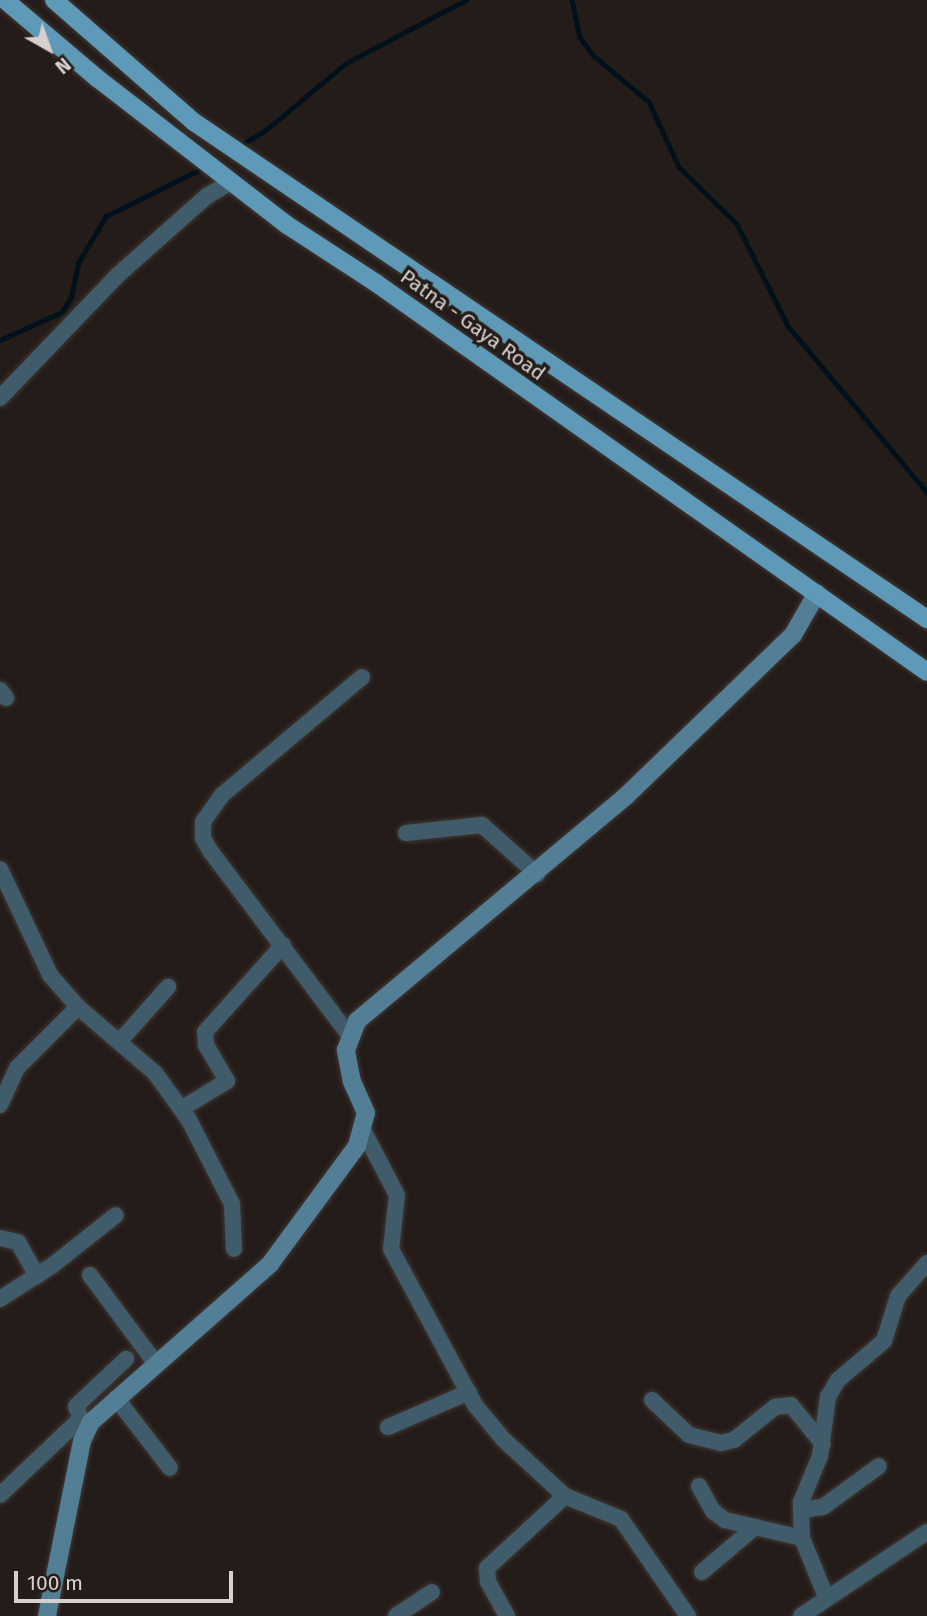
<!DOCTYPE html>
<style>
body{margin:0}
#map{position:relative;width:927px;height:1616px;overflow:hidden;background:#241c19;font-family:"Fira Sans",sans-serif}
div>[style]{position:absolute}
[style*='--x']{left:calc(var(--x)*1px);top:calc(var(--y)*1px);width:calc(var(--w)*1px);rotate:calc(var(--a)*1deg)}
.stream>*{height:4.5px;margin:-2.25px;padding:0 2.25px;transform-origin:2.25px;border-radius:2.25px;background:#00111b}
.roads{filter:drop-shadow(0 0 2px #403936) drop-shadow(0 0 2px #403936)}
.street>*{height:16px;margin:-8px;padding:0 8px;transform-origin:8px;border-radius:8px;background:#405c6a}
.secondary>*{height:18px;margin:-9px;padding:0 9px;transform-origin:9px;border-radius:9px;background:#527f95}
.primary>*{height:18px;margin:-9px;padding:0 9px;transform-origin:9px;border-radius:9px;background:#5e9ab7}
span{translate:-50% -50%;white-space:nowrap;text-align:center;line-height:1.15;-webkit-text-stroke:7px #241c19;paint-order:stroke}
.street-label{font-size:21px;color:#d6d0ce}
.north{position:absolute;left:14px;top:14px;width:70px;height:70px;-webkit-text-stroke:5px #241c19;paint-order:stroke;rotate:140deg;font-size:19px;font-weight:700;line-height:28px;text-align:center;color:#d6d0ce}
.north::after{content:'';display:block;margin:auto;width:24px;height:32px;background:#d6d0ce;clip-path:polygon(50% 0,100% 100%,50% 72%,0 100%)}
.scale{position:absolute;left:14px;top:1571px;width:219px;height:32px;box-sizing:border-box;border:4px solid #d6d0ce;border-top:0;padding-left:9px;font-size:21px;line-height:24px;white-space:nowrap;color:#d6d0ce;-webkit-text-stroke:5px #241c19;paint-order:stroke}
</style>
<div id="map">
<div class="stream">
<i style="--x:572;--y:0;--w:38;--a:78"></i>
<i style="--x:580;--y:37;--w:24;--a:54"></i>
<i style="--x:594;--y:56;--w:72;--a:39.9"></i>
<i style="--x:649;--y:102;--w:72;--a:65.2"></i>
<i style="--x:679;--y:167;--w:81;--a:44.5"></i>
<i style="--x:737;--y:224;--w:114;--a:63.4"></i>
<i style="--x:788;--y:326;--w:217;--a:50.1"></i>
<i style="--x:239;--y:146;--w:31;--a:-31"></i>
<i style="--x:266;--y:130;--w:104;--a:-39.9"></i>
<i style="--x:346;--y:63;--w:136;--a:-27.7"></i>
<i style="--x:0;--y:340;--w:68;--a:-24.3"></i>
<i style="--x:62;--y:312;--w:17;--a:-59"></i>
<i style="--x:71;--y:297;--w:35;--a:-78"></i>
<i style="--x:78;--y:263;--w:55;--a:-59.2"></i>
<i style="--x:106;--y:216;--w:110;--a:-26.3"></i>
</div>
<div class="roads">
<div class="street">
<i style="--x:0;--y:398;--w:172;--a:-46.2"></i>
<i style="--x:119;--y:274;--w:118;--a:-41.6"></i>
<i style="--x:207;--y:196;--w:28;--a:-30"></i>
<i style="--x:0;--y:690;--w:10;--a:53"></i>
<i style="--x:406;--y:833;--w:76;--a:-6"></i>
<i style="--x:482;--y:825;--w:74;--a:41.7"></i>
<i style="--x:0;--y:869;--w:117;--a:64.7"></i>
<i style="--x:50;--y:975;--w:43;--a:48.8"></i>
<i style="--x:78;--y:1007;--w:101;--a:40.6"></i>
<i style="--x:155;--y:1073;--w:58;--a:54.1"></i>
<i style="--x:189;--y:1120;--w:94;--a:62.9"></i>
<i style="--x:232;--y:1204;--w:45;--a:87.5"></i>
<i style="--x:349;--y:1035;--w:229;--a:-127"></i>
<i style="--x:211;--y:852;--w:16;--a:-120"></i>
<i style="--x:203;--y:838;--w:16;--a:-90"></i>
<i style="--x:203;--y:822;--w:33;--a:-55"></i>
<i style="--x:222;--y:795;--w:183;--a:-40.1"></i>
<i style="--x:119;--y:1042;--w:74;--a:-48.3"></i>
<i style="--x:0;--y:1105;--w:41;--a:-65.3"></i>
<i style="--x:17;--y:1068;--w:86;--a:-45"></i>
<i style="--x:181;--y:1109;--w:54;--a:-31.3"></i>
<i style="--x:227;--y:1081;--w:42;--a:-120.3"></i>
<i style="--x:206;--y:1045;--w:13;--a:-94"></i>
<i style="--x:205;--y:1032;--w:117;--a:-48.1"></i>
<i style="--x:364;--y:1132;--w:71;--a:62.4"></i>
<i style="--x:397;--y:1195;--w:54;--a:96.3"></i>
<i style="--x:391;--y:1249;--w:177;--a:61.7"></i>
<i style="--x:475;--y:1405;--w:44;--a:50.5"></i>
<i style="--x:503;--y:1439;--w:84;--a:42.6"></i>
<i style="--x:565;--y:1496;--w:61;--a:22.3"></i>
<i style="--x:621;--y:1519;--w:118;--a:55.4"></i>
<i style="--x:0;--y:1238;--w:18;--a:13"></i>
<i style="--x:18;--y:1242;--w:39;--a:61"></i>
<i style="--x:90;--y:1275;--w:111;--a:53.4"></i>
<i style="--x:0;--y:1299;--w:63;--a:-32.7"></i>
<i style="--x:53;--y:1265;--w:80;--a:-38.4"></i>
<i style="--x:116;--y:1398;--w:88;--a:52.4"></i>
<i style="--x:652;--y:1400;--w:51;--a:43.4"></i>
<i style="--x:689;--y:1435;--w:33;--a:14"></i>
<i style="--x:721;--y:1443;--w:13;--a:-13"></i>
<i style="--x:734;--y:1440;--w:53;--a:-38.8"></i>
<i style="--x:775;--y:1407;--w:16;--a:-7"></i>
<i style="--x:791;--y:1405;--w:50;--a:50.6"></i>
<i style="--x:84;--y:1427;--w:22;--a:-111"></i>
<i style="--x:76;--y:1406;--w:69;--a:-43.2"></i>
<i style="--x:388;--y:1427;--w:88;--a:-23.4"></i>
<i style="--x:699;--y:1486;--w:29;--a:61"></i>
<i style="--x:713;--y:1511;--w:15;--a:37"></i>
<i style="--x:725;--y:1520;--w:79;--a:13.2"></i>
<i style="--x:0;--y:1495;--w:110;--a:-43.5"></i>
<i style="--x:801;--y:1510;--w:22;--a:-8"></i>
<i style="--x:823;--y:1507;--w:69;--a:-36.2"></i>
<i style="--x:702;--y:1572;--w:70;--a:-40.3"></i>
<i style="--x:826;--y:1597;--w:64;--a:-112.1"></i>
<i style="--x:802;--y:1538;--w:36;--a:-92"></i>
<i style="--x:801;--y:1502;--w:50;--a:-67.6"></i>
<i style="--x:820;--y:1456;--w:60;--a:-82.3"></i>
<i style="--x:828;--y:1397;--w:20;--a:-60"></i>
<i style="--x:838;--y:1380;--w:60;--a:-40.3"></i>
<i style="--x:884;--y:1341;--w:47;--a:-72.7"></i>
<i style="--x:898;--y:1296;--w:44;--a:-48.7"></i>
<i style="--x:396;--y:1616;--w:43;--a:-33.7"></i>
<i style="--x:507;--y:1616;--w:39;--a:-119"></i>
<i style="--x:488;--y:1582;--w:14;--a:-94"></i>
<i style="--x:487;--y:1568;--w:106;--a:-42.7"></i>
<i style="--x:801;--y:1616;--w:151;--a:-33.7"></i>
</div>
<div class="secondary">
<i style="--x:47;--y:1616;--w:178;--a:-78.7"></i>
<i style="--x:82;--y:1441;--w:21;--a:-65"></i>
<i style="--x:91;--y:1422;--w:239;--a:-41.4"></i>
<i style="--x:270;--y:1264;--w:147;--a:-53.6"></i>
<i style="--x:357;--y:1146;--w:34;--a:-75"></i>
<i style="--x:366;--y:1113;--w:34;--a:-114"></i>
<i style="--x:352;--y:1082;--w:33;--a:-101"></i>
<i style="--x:346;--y:1050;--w:31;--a:-69"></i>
<i style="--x:357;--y:1021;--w:349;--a:-39.9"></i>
<i style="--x:625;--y:797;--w:233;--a:-44"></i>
<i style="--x:793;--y:635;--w:48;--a:-60.3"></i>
</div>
<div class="primary">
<i style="--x:5;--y:0;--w:121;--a:40.3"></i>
<i style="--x:97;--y:78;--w:240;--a:37.7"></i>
<i style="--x:287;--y:225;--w:106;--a:33.1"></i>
<i style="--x:376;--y:283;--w:674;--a:35.22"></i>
<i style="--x:54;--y:0;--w:186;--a:41.1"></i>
<i style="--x:194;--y:122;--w:886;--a:34.14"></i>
</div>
</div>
<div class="street-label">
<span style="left:473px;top:325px;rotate:36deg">Patna - Gaya Road</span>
</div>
<div class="north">N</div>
<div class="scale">100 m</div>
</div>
